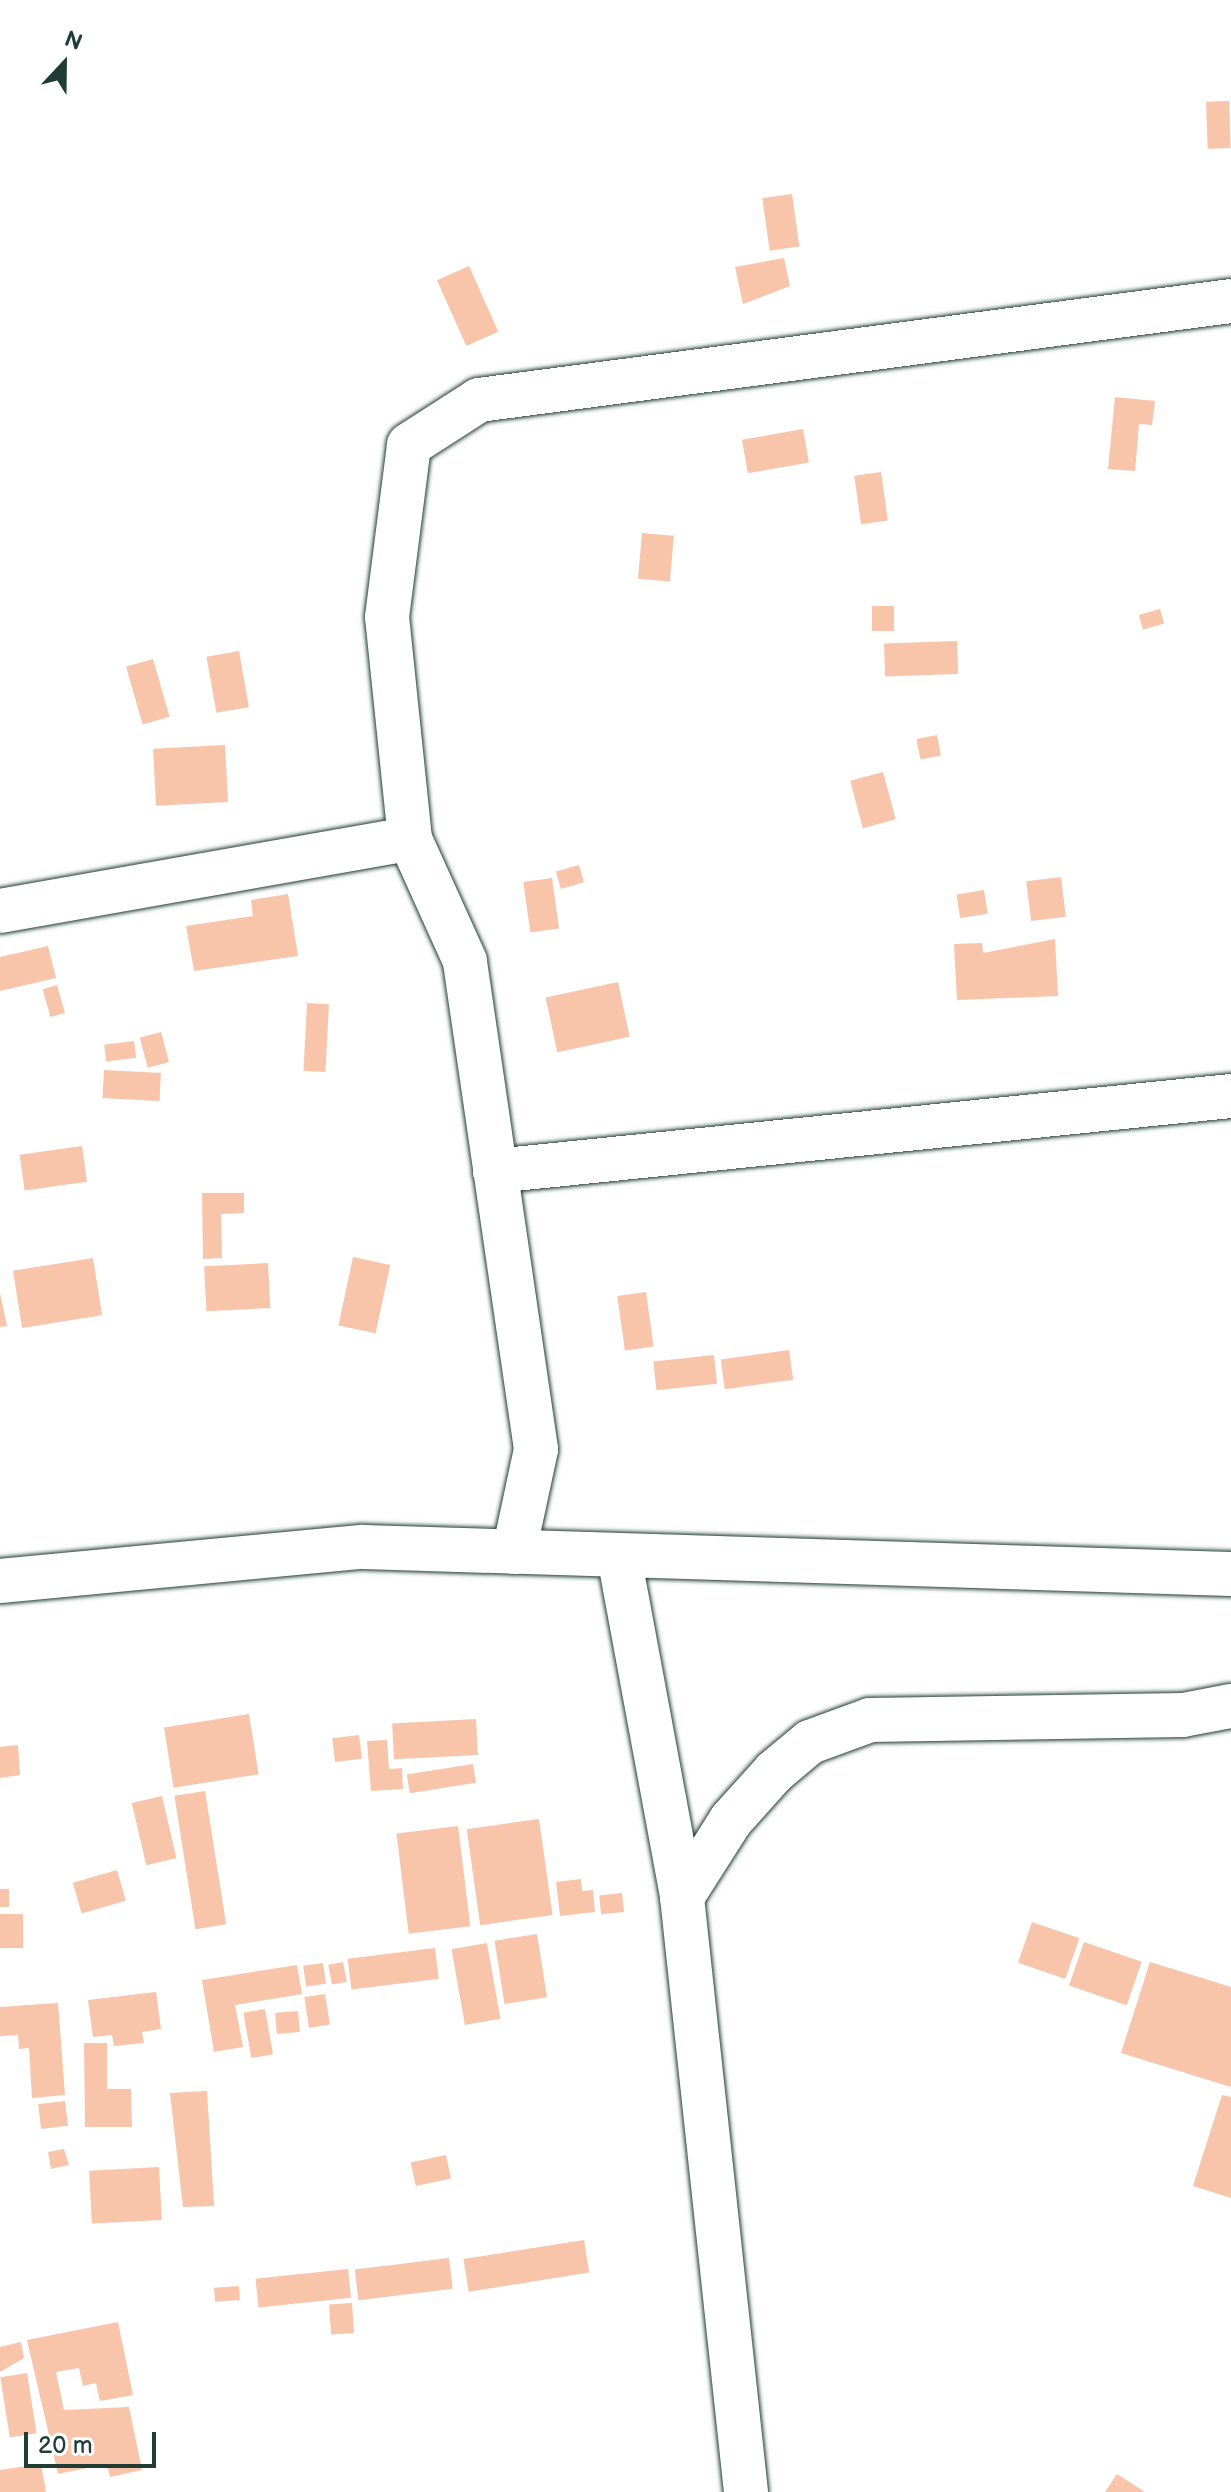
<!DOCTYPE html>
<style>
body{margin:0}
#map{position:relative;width:1231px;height:2492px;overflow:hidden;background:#fff;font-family:"Balsamiq Sans",sans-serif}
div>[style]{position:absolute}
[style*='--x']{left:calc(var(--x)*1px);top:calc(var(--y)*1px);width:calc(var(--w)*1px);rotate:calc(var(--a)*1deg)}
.building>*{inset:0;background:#f8c4aa;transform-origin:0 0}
.roads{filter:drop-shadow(0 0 2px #1f3d34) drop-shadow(0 0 2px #1f3d34)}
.minor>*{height:44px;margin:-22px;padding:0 22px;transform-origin:22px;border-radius:22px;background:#fff}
.highway>*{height:44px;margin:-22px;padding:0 22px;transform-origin:22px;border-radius:22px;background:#fff}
span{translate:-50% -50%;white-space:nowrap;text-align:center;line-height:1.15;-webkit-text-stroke:6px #fff;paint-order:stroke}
.north{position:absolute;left:24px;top:24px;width:80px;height:80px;-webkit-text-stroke:6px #fff;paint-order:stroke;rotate:22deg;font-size:22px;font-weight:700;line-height:32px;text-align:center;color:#1f3d34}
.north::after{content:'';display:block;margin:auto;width:28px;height:36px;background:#1f3d34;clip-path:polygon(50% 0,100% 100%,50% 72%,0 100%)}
.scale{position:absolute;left:24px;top:2432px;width:132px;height:36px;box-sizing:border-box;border:4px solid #1f3d34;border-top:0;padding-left:10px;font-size:24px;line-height:28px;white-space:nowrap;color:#1f3d34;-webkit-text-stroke:6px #fff;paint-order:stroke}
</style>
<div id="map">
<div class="building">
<i style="left:1229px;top:101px;width:47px;height:23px;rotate:88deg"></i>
<i style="left:792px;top:194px;width:53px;height:30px;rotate:82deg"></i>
<i style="clip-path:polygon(784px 258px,790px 286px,743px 304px,735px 267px)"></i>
<i style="left:469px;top:266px;width:72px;height:35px;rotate:66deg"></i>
<i style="clip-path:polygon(1115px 397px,1155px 401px,1152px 425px,1139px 424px,1135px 471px,1108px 469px)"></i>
<i style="left:803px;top:429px;width:34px;height:62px;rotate:80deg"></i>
<i style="left:881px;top:472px;width:49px;height:27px;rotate:82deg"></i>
<i style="left:642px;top:533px;width:32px;height:46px;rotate:5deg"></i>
<i style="left:894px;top:606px;width:25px;height:22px;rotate:90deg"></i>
<i style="left:1160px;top:609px;width:15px;height:22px;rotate:74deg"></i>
<i style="left:957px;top:641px;width:33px;height:73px;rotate:88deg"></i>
<i style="left:239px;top:651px;width:57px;height:33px;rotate:80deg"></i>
<i style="left:153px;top:659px;width:60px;height:28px;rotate:74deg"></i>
<i style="left:937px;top:735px;width:21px;height:21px;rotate:79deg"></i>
<i style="left:225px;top:745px;width:57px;height:72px;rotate:87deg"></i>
<i style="left:883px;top:772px;width:49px;height:34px;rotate:75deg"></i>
<i style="left:579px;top:865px;width:18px;height:24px;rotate:74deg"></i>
<i style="left:1061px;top:877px;width:40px;height:35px;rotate:83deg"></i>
<i style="left:552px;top:878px;width:51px;height:29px;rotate:82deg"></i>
<i style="left:984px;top:890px;width:24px;height:28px;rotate:81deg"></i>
<i style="clip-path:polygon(288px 894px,298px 956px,194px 971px,186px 926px,253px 916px,251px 900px)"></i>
<i style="clip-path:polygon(1055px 939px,1058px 996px,957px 1000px,954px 944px,982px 943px,983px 953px)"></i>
<i style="clip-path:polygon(48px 946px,56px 978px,0 991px,0 957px)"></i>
<i style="left:618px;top:982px;width:56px;height:74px;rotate:78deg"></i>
<i style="left:57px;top:985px;width:29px;height:15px;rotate:74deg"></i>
<i style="left:307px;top:1003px;width:22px;height:68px;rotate:3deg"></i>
<i style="left:161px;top:1032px;width:31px;height:22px;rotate:75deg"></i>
<i style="left:134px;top:1041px;width:17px;height:30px;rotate:83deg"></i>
<i style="left:104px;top:1070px;width:57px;height:28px;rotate:3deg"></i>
<i style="left:82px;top:1146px;width:36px;height:63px;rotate:82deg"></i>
<i style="clip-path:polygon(202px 1193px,244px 1193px,244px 1213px,221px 1214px,222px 1258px,203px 1259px)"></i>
<i style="left:353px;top:1257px;width:38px;height:70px;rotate:12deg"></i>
<i style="left:93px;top:1258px;width:58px;height:81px;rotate:81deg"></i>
<i style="left:268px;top:1263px;width:45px;height:64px;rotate:87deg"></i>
<i style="left:646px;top:1292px;width:55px;height:29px;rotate:82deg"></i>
<i style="clip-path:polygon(0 1293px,7px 1326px,0 1327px)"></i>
<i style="left:789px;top:1350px;width:30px;height:69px;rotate:82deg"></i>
<i style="left:714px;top:1355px;width:29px;height:61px;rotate:84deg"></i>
<i style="left:249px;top:1714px;width:61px;height:86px;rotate:81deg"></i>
<i style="left:476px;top:1719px;width:36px;height:84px;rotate:87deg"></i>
<i style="left:359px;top:1735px;width:24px;height:27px;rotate:83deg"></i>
<i style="clip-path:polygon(387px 1740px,389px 1769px,402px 1768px,403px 1789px,371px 1791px,367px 1741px)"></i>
<i style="clip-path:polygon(18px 1745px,20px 1775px,0 1778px,0 1747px)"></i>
<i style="left:473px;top:1764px;width:19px;height:67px;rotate:81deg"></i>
<i style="left:205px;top:1791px;width:135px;height:31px;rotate:81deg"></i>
<i style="left:162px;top:1796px;width:64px;height:31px;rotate:77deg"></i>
<i style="left:539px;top:1819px;width:97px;height:73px;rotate:82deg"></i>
<i style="left:458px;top:1826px;width:101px;height:62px;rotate:83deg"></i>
<i style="left:117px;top:1870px;width:32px;height:46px;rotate:74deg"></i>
<i style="clip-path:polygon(581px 1879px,582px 1891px,593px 1890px,595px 1912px,560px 1916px,556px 1882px)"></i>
<i style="left:0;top:1889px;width:9px;height:18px"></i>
<i style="left:622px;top:1893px;width:19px;height:23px;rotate:84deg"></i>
<i style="left:0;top:1914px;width:23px;height:34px"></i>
<i style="left:1032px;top:1922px;width:50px;height:43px;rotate:19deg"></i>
<i style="left:537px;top:1934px;width:64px;height:43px;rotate:81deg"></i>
<i style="left:1084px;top:1942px;width:61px;height:46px;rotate:19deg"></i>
<i style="left:487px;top:1943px;width:77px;height:36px;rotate:80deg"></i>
<i style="left:435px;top:1948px;width:31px;height:88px;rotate:83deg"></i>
<i style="left:343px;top:1962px;width:20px;height:15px;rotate:79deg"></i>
<i style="clip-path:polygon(1150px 1962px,1231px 1987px,1231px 2087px,1121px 2053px)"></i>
<i style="left:323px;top:1963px;width:21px;height:20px;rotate:82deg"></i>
<i style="clip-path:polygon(297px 1965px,302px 1994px,235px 2005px,243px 2047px,214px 2052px,202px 1980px)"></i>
<i style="clip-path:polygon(156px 1992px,161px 2029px,142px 2032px,144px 2043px,114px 2046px,112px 2035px,93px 2037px,88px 2000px)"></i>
<i style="left:325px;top:1994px;width:31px;height:21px;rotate:81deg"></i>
<i style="clip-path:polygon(58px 2003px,65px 2095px,32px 2098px,29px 2048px,19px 2049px,18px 2035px,0 2036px,0 2007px)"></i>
<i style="left:265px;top:2009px;width:46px;height:22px;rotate:80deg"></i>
<i style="left:298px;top:2011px;width:21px;height:23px;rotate:85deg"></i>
<i style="clip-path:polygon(84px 2043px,107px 2043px,107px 2089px,131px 2089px,132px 2127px,85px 2127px)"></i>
<i style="clip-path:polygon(207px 2091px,214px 2206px,183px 2207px,170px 2093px)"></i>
<i style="clip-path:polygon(1222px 2095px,1231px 2097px,1231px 2198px,1193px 2186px)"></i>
<i style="left:65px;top:2101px;width:25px;height:27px;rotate:83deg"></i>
<i style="clip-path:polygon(64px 2149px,69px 2165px,51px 2169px,48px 2152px)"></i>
<i style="left:446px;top:2155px;width:24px;height:36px;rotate:78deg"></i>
<i style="left:159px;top:2167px;width:53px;height:70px;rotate:87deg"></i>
<i style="left:584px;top:2240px;width:33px;height:122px;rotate:81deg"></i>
<i style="left:449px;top:2258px;width:31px;height:95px;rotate:83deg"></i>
<i style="left:348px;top:2269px;width:29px;height:93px;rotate:84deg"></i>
<i style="left:239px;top:2286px;width:14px;height:25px;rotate:86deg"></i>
<i style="left:352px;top:2303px;width:30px;height:23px;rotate:86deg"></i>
<i style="clip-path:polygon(118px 2322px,133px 2395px,100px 2401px,96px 2383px,83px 2386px,79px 2368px,56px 2372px,64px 2410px,129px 2407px,142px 2470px,110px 2477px,107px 2464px,58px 2474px,27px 2340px)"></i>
<i style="clip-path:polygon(21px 2342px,24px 2358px,0 2372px,0 2347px)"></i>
<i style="left:27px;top:2373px;width:61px;height:27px;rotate:81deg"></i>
<i style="clip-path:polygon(41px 2464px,46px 2492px,0 2492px,0 2470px)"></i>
<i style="clip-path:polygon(1117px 2474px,1145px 2492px,1105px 2492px)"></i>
</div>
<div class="roads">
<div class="minor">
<i style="--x:0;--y:911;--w:416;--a:-10"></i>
<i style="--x:495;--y:1171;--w:740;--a:-5.82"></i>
<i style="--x:514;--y:1552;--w:105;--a:-77.9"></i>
<i style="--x:536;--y:1449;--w:493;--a:-98.3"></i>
<i style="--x:465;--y:961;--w:134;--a:-114.3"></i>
<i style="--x:410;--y:839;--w:223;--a:-95.9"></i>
<i style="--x:387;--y:617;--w:173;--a:-82.7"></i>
<i style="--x:409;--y:445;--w:83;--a:-32.7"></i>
<i style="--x:479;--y:400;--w:758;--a:-7.5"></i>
<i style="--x:619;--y:1556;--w:347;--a:79.5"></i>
<i style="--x:682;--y:1897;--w:598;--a:83.86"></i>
<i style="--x:682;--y:1897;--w:91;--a:-57.5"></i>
<i style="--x:731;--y:1820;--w:64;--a:-48.1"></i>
<i style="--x:774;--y:1772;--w:47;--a:-39.8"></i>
<i style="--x:810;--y:1742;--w:64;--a:-20.1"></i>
<i style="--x:870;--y:1720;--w:313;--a:-0.9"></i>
<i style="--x:1183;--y:1715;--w:49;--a:-10.6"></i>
</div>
<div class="highway">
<i style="--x:0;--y:1581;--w:365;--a:-5.4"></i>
<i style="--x:363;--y:1547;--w:868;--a:1.78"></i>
</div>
</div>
<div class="north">N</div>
<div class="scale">20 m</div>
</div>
